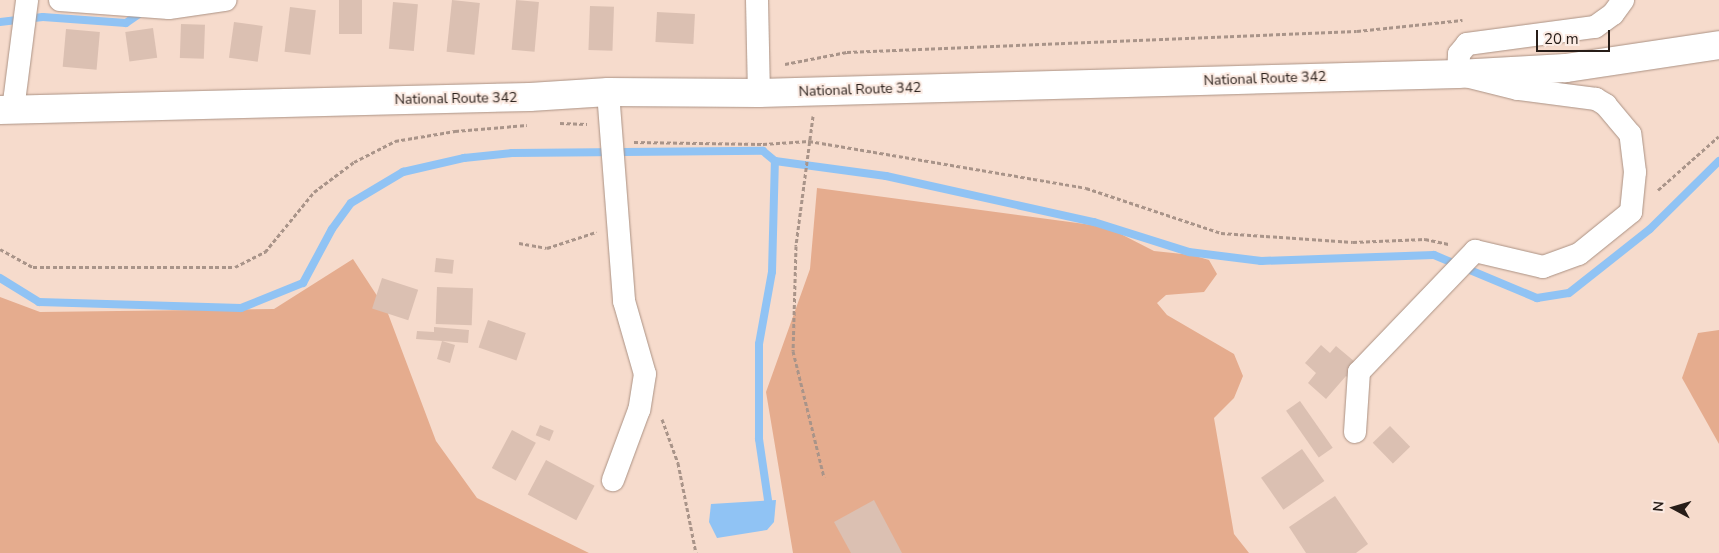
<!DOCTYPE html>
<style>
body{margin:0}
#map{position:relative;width:1719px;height:553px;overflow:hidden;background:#f6dbcc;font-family:"Nunito Sans",sans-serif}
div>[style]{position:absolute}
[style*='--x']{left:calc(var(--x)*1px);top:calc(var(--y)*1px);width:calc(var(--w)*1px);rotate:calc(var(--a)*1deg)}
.green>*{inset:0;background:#e5ac8e}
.water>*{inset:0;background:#90c3f4}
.stream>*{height:8px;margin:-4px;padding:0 4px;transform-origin:4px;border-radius:4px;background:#90c3f4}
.building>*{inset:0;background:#dbc0b2;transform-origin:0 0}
.path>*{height:3px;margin-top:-1.5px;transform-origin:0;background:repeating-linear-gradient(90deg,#a99489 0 4px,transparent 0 6.5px)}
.roads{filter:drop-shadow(0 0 1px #ab9284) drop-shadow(0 0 1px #ab9284)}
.street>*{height:22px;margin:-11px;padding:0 11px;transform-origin:11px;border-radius:11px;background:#fff}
.highway>*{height:28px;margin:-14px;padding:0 14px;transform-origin:14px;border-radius:14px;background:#fff}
span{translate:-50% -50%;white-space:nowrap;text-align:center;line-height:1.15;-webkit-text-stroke:4px #fbeae2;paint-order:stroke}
.street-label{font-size:14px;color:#271d18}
.north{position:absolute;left:1649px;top:483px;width:50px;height:50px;-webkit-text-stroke:4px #fbeae2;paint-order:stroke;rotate:276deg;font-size:14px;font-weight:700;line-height:20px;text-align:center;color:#271d18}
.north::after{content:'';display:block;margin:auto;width:18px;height:22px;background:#271d18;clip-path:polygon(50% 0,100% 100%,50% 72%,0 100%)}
.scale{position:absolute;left:1536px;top:30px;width:74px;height:22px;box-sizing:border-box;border:2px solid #271d18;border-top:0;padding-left:6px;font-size:15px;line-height:18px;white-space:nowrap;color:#271d18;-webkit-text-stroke:4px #fbeae2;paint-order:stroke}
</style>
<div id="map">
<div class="green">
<i style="clip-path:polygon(817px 188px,1107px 227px,1154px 251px,1192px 255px,1209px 260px,1217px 274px,1204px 292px,1166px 295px,1157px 303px,1167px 315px,1234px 354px,1243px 376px,1234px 398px,1214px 418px,1234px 534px,1249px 553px,793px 553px,766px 392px,810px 269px)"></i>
<i style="clip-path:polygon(353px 259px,387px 311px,436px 441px,477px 498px,589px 553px,0 553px,0 297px,40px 312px,274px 309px)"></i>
<i style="clip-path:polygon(1719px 330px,1719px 444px,1682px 378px,1698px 333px)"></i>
</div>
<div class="water">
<i style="clip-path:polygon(776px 500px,774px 522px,767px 530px,717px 538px,709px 522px,711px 504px)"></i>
</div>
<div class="stream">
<i style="--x:0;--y:22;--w:43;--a:-6.6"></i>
<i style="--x:43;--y:17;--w:83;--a:4.1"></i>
<i style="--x:126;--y:23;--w:19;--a:-35"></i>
<i style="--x:0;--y:278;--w:46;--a:31.6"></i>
<i style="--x:39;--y:302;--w:202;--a:1.7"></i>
<i style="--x:241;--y:308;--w:67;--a:-22"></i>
<i style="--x:303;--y:283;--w:61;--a:-61.8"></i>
<i style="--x:332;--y:229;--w:32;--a:-54"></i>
<i style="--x:351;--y:203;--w:61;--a:-30.8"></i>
<i style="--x:403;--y:172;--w:63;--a:-12.9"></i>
<i style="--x:464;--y:158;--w:48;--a:-5.9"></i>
<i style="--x:512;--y:153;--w:251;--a:-0.5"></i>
<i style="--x:763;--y:151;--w:16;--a:40"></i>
<i style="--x:775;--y:161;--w:112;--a:7.7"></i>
<i style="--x:886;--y:176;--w:213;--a:12.5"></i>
<i style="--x:1094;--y:222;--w:100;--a:17.5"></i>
<i style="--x:1189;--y:252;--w:73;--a:7.1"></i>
<i style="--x:1261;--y:261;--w:173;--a:-2"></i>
<i style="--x:1434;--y:255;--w:112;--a:22.7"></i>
<i style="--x:1537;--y:298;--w:32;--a:-9"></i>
<i style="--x:1569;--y:293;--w:103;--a:-38.3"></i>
<i style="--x:1650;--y:229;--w:97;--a:-44.6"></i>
<i style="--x:768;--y:500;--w:62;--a:-98.4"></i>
<i style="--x:759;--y:439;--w:95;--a:-90"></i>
<i style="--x:759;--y:344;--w:73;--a:-79.8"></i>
<i style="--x:772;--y:272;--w:111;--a:-88.5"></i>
</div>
<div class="building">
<i style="left:339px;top:0;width:23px;height:34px"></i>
<i style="left:452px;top:0;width:28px;height:52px;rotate:6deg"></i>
<i style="left:516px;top:0;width:23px;height:50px;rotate:5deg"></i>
<i style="left:393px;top:2px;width:25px;height:47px;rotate:5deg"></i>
<i style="left:590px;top:6px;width:24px;height:44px;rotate:2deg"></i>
<i style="left:290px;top:7px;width:26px;height:45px;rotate:7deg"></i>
<i style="left:657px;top:12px;width:38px;height:30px;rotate:3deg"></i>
<i style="left:234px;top:22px;width:29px;height:36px;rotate:8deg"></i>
<i style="left:181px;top:24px;width:24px;height:34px;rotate:2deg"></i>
<i style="left:153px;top:28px;width:30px;height:28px;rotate:82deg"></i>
<i style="left:66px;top:29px;width:34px;height:38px;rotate:5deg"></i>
<i style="left:436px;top:258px;width:18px;height:14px;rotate:6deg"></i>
<i style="left:382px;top:278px;width:38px;height:32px;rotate:18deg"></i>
<i style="left:437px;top:287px;width:36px;height:37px;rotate:2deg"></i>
<i style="left:488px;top:320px;width:40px;height:29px;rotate:19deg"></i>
<i style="clip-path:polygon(434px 327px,469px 330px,468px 343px,442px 341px,455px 345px,450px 363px,437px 359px,442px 341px,416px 339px,417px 331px,434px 332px)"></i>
<i style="clip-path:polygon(1321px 345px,1330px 353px,1336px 346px,1367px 372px,1356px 385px,1346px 376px,1326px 399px,1308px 383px,1316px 373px,1305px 363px)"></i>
<i style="left:1300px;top:401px;width:57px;height:17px;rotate:55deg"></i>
<i style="left:540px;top:425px;width:15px;height:11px;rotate:23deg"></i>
<i style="left:1390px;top:426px;width:29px;height:24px;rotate:46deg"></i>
<i style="left:512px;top:430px;width:27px;height:43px;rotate:28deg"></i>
<i style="left:1302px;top:449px;width:39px;height:50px;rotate:55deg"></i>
<i style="left:546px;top:460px;width:55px;height:39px;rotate:28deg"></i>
<i style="clip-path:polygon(1335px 496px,1368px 544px,1356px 553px,1306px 553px,1289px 527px)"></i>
<i style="clip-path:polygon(874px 500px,902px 553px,851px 553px,834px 522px)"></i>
</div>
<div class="path">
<i style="--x:785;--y:64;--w:63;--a:-11"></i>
<i style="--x:847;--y:52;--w:510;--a:-2.36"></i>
<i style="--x:1357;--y:31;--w:106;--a:-6"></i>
<i style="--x:813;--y:116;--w:131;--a:97.5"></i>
<i style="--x:796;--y:246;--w:105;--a:91.6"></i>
<i style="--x:793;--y:351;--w:130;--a:76.2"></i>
<i style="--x:560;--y:123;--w:27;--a:2"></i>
<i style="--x:634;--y:142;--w:129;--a:0.9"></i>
<i style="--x:763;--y:144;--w:46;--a:-3.7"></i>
<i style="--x:809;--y:141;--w:281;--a:9.6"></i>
<i style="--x:1086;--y:188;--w:142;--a:18.4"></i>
<i style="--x:1221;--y:233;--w:132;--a:3.9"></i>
<i style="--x:1353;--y:242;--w:72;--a:-2.4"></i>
<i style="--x:1425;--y:239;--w:24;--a:12"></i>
<i style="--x:1658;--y:190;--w:81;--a:-41.5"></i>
<i style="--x:519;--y:243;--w:28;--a:10"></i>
<i style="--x:547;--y:248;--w:52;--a:-18.1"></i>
<i style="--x:0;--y:249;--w:38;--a:29"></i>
<i style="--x:33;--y:267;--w:202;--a:0"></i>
<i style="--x:235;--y:267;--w:34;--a:-27"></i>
<i style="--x:265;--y:252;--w:77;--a:-50.8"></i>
<i style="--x:314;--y:192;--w:50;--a:-36.9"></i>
<i style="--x:354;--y:162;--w:46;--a:-27.1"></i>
<i style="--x:395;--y:141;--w:61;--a:-9.5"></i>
<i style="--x:455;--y:131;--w:72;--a:-4.8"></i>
<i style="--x:662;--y:419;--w:47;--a:70"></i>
<i style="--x:678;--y:463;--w:92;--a:78.7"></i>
</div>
<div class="roads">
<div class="street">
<i style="--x:60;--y:0;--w:109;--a:4.2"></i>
<i style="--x:169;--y:8;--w:57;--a:-8.1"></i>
<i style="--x:757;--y:0;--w:93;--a:88.8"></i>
<i style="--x:608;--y:92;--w:210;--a:85.6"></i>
<i style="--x:624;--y:301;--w:76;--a:74"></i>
<i style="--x:645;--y:374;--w:36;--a:99"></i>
<i style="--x:639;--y:410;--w:75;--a:110.4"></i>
<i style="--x:13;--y:110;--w:111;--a:-82.7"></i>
<i style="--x:1355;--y:432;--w:60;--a:-86.2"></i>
<i style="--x:1359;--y:372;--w:168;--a:-46.2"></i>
<i style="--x:1475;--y:251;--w:70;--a:13.2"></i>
<i style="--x:1543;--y:267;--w:38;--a:-20"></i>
<i style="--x:1579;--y:254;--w:67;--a:-38.9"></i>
<i style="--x:1631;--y:212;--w:40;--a:-84.3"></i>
<i style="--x:1635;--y:172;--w:38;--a:-97"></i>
<i style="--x:1630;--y:134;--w:38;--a:-130"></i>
<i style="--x:1606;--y:105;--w:12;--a:-149"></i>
<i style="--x:1596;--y:99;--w:79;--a:-172.7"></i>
<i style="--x:1518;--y:89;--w:62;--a:-166"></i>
<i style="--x:1458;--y:74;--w:20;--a:-87"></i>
<i style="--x:1459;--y:54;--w:13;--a:-51"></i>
<i style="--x:1467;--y:44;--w:129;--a:-7.6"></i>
<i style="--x:1595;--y:27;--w:22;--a:-36"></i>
<i style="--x:1613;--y:14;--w:17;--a:-54"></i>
</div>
<div class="highway">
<i style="--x:0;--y:110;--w:530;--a:-1.41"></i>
<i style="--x:530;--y:97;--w:78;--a:-3.7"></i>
<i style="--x:608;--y:92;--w:151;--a:0.4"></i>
<i style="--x:759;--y:93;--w:699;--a:-1.56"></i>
<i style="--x:1458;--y:74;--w:108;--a:-3.2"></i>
<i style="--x:1566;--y:68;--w:155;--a:-8.5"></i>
</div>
</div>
<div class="street-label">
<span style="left:1265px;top:79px;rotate:-2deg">National Route 342</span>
<span style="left:860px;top:90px;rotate:-2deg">National Route 342</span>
<span style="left:456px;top:99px;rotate:-1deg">National Route 342</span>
</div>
<div class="north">N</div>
<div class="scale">20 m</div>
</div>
